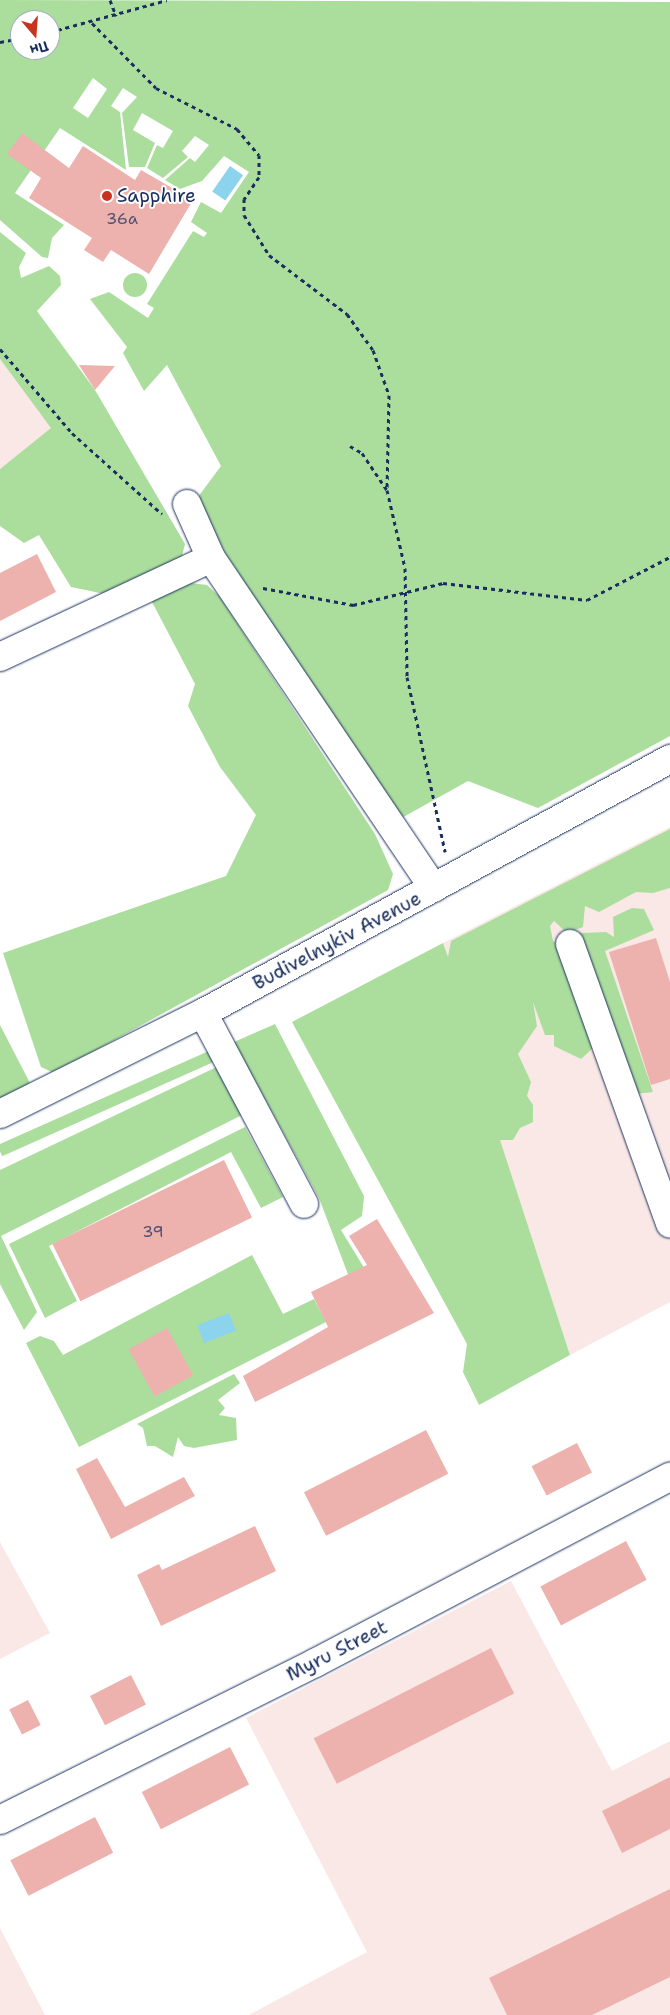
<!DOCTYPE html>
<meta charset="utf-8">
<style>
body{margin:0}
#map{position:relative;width:670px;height:2015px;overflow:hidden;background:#fff;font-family:"Shantell Sans",sans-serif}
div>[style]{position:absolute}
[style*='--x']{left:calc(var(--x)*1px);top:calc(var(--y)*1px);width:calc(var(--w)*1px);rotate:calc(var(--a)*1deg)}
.built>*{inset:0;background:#fae8e6}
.green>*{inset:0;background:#abdd9d;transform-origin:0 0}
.round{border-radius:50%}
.water>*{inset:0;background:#8cd3ed;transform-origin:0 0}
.building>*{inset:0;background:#edb2ad;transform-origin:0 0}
.path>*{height:3px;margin-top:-1.5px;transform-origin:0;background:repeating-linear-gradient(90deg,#1b2f5e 0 4px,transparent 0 8px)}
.roads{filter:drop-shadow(0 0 1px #1b2f5e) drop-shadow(0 0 1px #1b2f5e)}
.minor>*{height:28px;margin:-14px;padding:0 14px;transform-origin:14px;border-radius:14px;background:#fff}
.dots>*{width:14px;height:14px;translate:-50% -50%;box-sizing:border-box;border:2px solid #fff;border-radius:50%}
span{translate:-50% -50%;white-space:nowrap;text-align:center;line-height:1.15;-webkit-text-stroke:4px #fff;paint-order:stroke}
.number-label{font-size:16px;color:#505072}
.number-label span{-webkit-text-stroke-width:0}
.poi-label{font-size:19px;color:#1b2f5e}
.left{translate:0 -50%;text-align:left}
.street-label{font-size:19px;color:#1b2f5e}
.north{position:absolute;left:10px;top:10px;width:50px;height:50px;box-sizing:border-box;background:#fff;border:1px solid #a4acbf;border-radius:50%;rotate:162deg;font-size:14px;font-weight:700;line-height:20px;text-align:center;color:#1b2f5e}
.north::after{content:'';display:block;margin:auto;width:18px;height:22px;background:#c8321e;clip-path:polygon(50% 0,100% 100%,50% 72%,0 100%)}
</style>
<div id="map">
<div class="built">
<i style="clip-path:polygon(0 359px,52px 428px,0 469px)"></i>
<i style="clip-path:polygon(670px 827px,670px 1302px,570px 1355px,497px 1132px,443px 943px)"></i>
<i style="clip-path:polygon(0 1542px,50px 1633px,0 1659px)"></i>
<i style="clip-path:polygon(511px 1581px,612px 1771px,670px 1741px,670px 2015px,249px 2015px,367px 1952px,246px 1718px)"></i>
<i style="clip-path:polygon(0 1928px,45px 2015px,0 2015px)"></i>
</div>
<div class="green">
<i style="clip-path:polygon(evenodd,0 0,670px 2px,670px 736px,538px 808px,468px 781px,398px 820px,224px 551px,198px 497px,221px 466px,167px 365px,144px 391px,123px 353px,127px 347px,90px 299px,109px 292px,148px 318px,154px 308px,147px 304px,193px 231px,204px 237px,207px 233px,191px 222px,201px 202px,221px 213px,249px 172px,224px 156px,202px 181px,180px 189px,165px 180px,190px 158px,195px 162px,209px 145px,195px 136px,182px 151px,188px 157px,163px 178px,147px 168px,157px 145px,163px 148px,173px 131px,142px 113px,133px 130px,155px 143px,145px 167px,129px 167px,122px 113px,137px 97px,123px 88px,111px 106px,120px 112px,126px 170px,60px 128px,15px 193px,64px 225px,52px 238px,48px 258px,42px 257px,0 220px,0 0,20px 20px,50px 20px,50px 50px,20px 50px,20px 20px,0 0,93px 78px,107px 89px,88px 118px,73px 108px,93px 78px)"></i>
<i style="clip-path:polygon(0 232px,26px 253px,19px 267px,21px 278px,49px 266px,60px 276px,61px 285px,37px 311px,95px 390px,185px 544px,181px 560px,105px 594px,71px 587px,39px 535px,24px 543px,0 526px,0 469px,51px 428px,0 359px)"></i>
<i class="round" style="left:123px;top:273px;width:24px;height:24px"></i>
<i style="clip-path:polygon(183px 582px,207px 585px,220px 597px,375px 834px,393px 874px,388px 890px,54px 1073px,41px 1067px,3px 953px,226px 876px,256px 815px,220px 767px,188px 706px,195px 684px,151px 600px)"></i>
<i style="clip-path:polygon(670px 829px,670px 888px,653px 893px,636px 892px,599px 912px,585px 906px,583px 927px,567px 933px,554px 921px,550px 926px,553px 941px,563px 947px,581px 933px,606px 932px,614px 937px,613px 917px,632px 908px,644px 909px,654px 930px,605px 951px,653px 1092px,627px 1095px,593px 1048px,581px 1059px,554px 1046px,554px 1035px,545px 1035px,533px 1002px,537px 1026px,518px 1054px,531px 1082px,527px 1096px,533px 1105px,533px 1122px,520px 1128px,513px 1140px,500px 1140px,570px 1355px,479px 1405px,463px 1372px,467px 1344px,292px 1022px,443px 943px,448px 957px,451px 941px)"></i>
<i style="clip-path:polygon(275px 1024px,364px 1196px,362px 1216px,341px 1230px,366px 1271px,354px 1290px,319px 1198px,234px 1042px)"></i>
<i style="clip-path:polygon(0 1025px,30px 1083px,0 1099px)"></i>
<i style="left:211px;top:1050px;width:12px;height:234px;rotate:66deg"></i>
<i style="clip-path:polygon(223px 1064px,248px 1112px,1px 1236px,37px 1312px,24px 1330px,0 1284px,0 1170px)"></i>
<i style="clip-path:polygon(245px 1127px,283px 1197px,261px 1208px,231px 1152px,49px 1246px,77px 1301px,45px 1318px,9px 1244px)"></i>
<i style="clip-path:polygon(252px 1255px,283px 1314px,314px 1299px,326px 1322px,79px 1447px,26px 1343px,40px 1336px,54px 1341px,63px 1355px)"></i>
<i style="clip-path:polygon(234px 1374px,240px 1383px,218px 1400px,225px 1408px,219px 1415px,236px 1418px,237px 1440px,194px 1448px,184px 1446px,178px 1437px,173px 1457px,155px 1446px,147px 1446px,143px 1428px,137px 1424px)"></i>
</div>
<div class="water">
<i style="left:230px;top:166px;width:16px;height:31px;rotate:35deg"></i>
<i style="left:229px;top:1313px;width:19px;height:34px;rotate:69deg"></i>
</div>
<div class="building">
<i style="clip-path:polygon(22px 133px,69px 168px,83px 146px,135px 180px,141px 170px,193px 200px,149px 274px,111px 250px,103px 262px,84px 250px,92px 238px,29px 198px,41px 178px,7px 154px)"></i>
<i style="clip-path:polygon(79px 365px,115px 366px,95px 390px)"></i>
<i style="clip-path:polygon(37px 554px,56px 592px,0 621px,0 573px)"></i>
<i style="clip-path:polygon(656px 938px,670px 982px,670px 1079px,651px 1085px,609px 952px)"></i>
<i style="left:224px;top:1160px;width:64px;height:191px;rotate:64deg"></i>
<i style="clip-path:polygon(377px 1219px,434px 1313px,255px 1402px,243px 1376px,328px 1327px,311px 1292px,367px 1265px,349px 1236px)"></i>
<i style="left:167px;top:1328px;width:54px;height:44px;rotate:61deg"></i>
<i style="left:426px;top:1430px;width:49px;height:137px;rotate:63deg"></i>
<i style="left:577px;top:1443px;width:33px;height:51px;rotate:63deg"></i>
<i style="clip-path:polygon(97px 1458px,125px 1507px,184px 1477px,195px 1496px,111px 1539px,76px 1469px)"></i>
<i style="clip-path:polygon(255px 1526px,276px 1571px,161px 1626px,137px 1575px,159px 1564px,162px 1570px)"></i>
<i style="left:626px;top:1541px;width:44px;height:97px;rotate:62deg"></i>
<i style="left:491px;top:1648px;width:51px;height:199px;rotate:63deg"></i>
<i style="left:131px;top:1675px;width:33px;height:46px;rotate:63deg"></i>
<i style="left:28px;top:1700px;width:28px;height:21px;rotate:63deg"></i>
<i style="left:230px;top:1747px;width:42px;height:99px;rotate:63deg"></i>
<i style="clip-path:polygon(670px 1777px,670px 1829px,622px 1853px,602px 1811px)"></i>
<i style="left:95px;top:1817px;width:40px;height:95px;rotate:63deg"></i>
<i style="clip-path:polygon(670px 1889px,670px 1977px,592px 2015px,507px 2015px,489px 1978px)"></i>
</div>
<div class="path">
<i style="--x:110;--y:0;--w:17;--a:69"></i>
<i style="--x:92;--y:23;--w:91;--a:45.4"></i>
<i style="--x:156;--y:88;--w:91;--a:26.8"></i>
<i style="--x:237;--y:129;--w:34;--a:50"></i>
<i style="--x:259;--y:155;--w:22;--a:90"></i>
<i style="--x:259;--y:177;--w:27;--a:124"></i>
<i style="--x:244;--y:199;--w:16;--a:90"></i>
<i style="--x:244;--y:215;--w:47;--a:58"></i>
<i style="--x:269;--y:255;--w:98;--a:37.1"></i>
<i style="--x:347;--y:314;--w:44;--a:54.2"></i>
<i style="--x:373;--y:350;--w:48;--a:70.4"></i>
<i style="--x:389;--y:395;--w:95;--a:91.2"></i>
<i style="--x:50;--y:32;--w:121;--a:-15.3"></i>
<i style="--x:0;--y:42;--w:20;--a:-11"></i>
<i style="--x:0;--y:349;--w:111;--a:49.4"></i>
<i style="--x:72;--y:433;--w:121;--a:42"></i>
<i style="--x:350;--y:446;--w:14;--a:30"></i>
<i style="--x:362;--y:453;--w:45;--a:56"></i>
<i style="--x:387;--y:490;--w:80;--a:77"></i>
<i style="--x:405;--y:568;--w:109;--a:88.9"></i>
<i style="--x:407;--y:677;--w:179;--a:77.7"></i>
<i style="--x:263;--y:588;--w:92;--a:10.7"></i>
<i style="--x:353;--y:605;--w:93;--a:-13.7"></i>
<i style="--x:443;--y:583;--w:145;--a:6.7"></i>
<i style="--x:587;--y:600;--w:93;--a:-27.4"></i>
</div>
<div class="roads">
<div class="minor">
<i style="--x:187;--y:504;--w:59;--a:66"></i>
<i style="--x:211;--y:558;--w:398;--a:56"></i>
<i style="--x:0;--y:657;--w:233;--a:-25.1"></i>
<i style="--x:570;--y:944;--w:297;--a:70.3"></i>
<i style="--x:203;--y:1013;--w:216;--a:62.1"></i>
<i style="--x:0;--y:1114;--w:227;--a:-26.5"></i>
<i style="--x:203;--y:1013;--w:532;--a:-28.54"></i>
<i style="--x:0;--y:1820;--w:352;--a:-26.5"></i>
<i style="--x:315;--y:1663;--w:401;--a:-27.7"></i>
</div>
</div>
<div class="dots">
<i style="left:107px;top:196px;background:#c8321e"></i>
</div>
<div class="number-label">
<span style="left:122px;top:219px">36а</span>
<span style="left:153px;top:1232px">39</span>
</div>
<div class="poi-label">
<span class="left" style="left:117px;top:196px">Sapphire</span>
</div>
<div class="street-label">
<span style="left:337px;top:941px;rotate:-28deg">Budivelnykiv Avenue</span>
<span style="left:337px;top:1651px;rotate:-27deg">Myru Street</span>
</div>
<div class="north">Пн</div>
</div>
